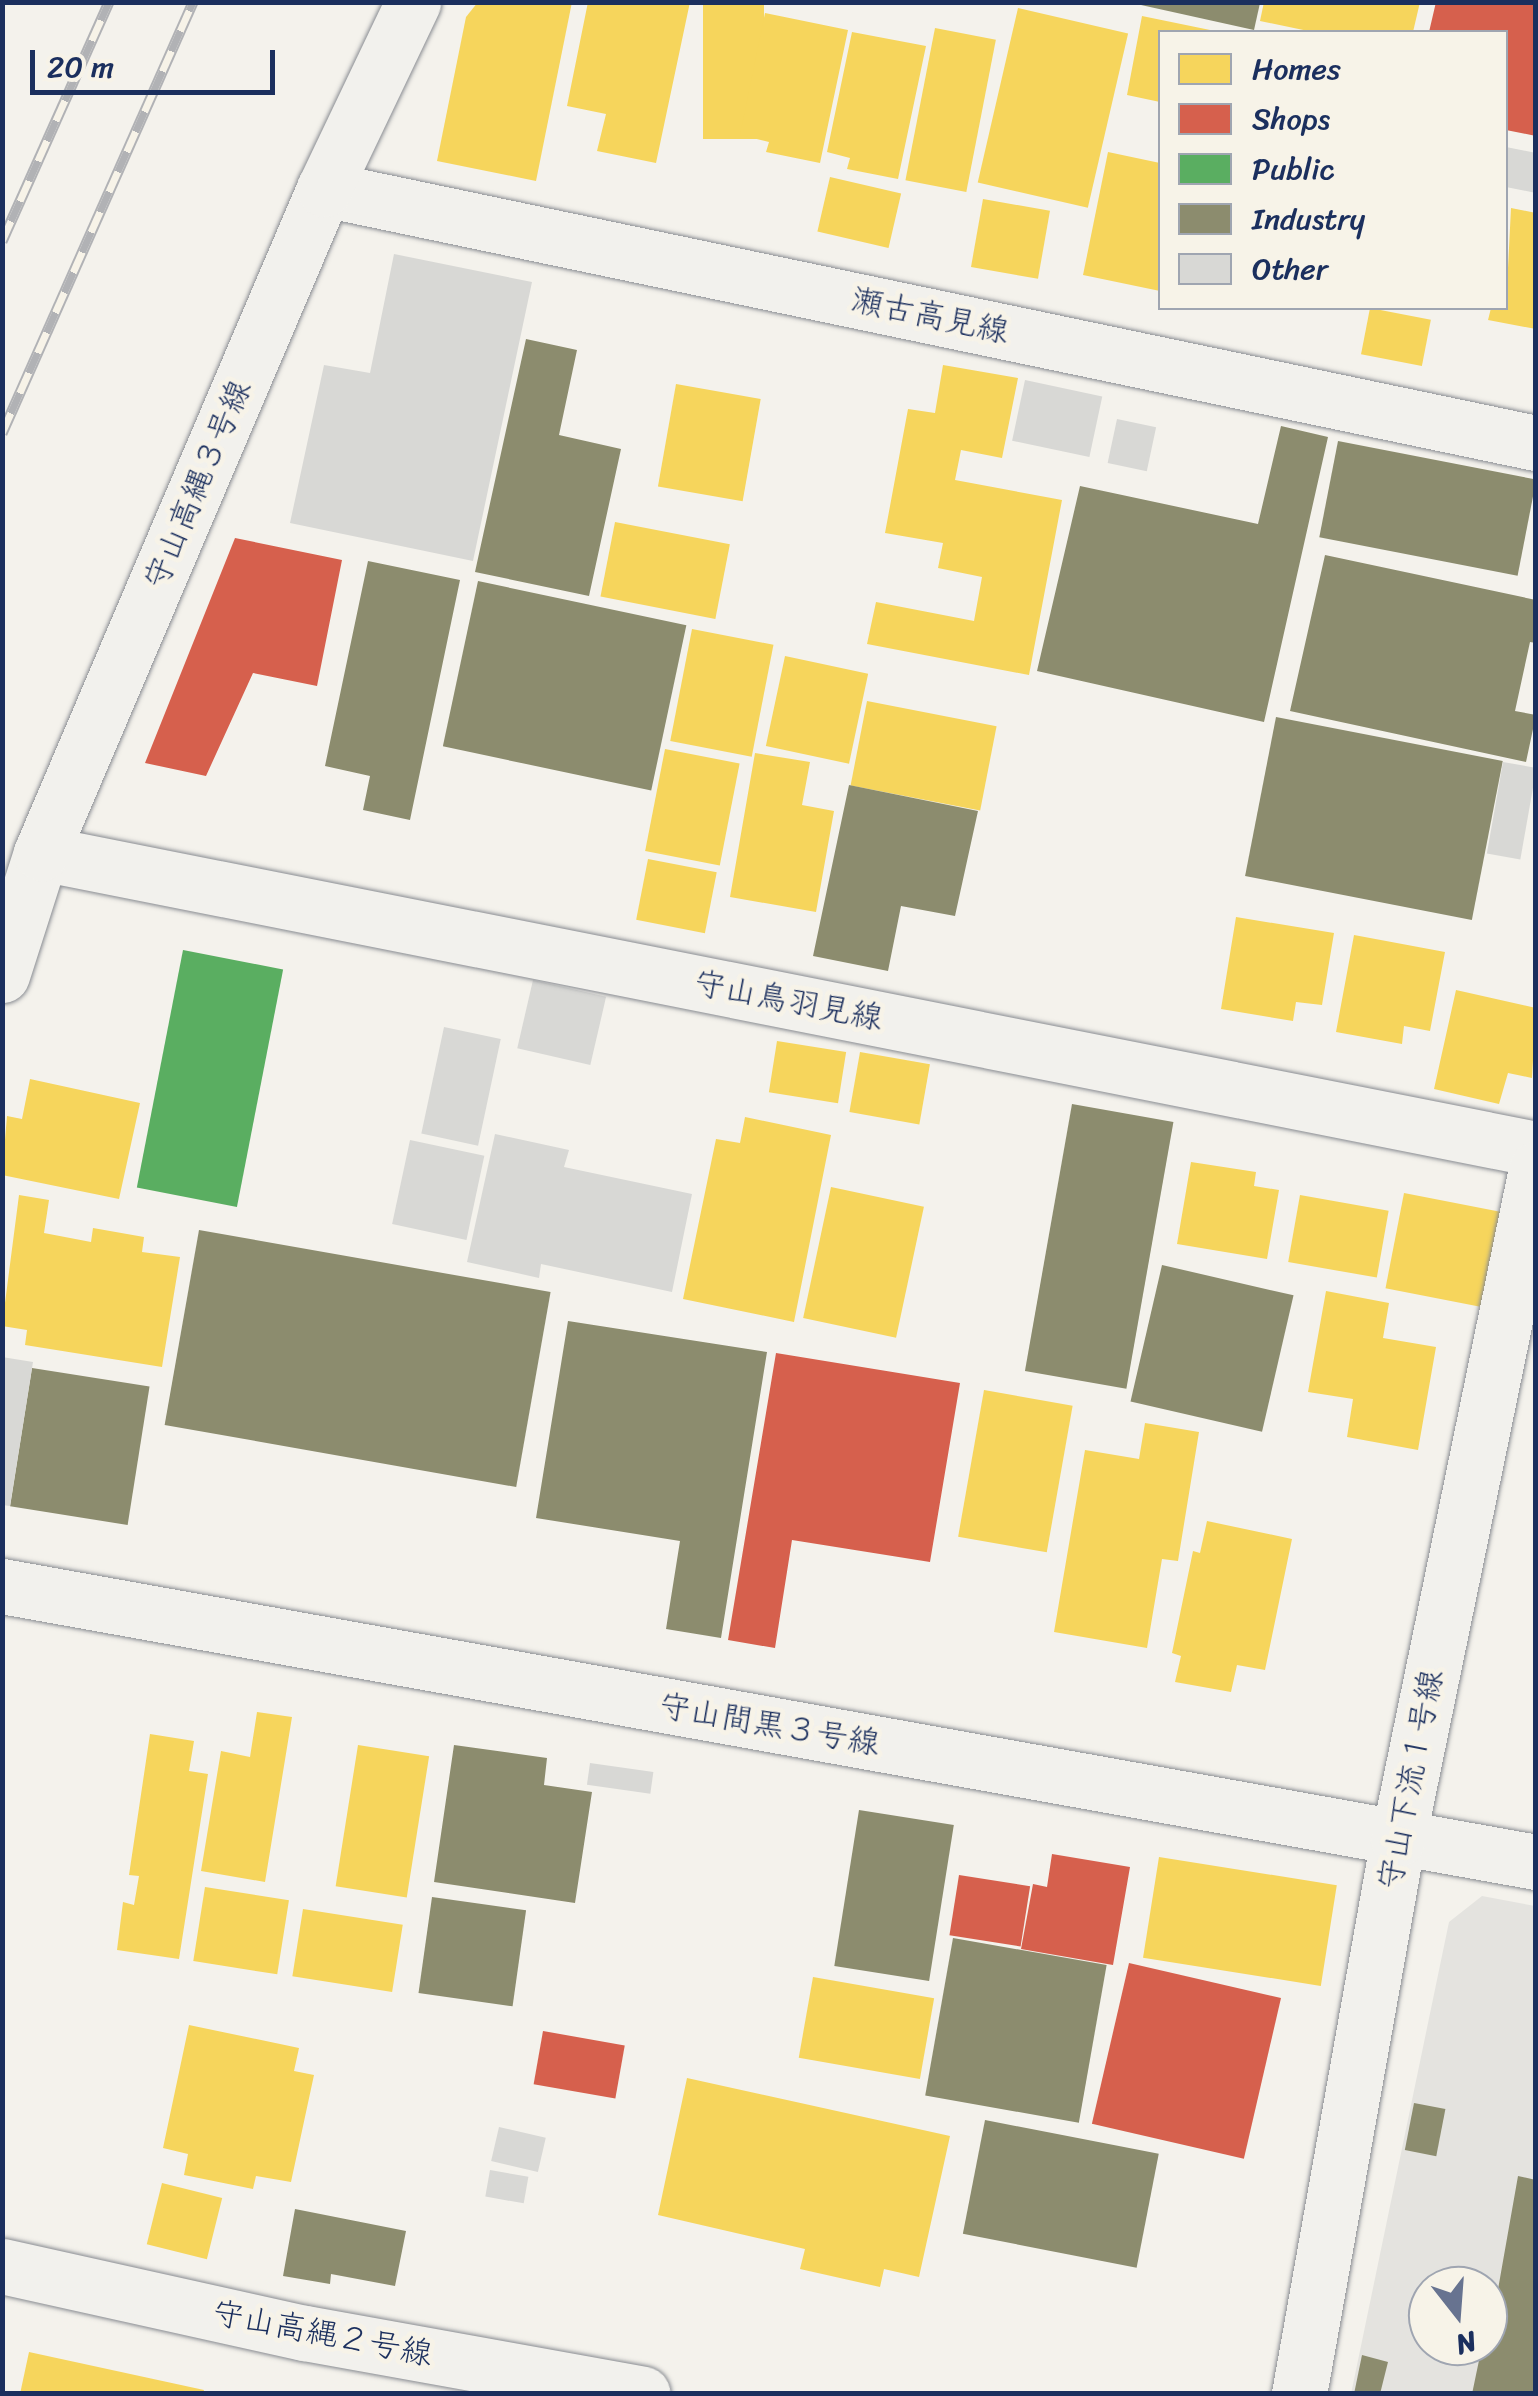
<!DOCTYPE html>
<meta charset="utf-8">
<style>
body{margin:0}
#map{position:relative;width:1538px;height:2396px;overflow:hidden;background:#f4f2ec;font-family:Sriracha,"Klee One",sans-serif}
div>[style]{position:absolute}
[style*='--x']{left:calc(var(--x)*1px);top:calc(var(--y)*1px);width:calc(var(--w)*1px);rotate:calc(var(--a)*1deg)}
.built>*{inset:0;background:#e4e3df}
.homes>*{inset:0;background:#f6d55c;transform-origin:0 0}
.shops>*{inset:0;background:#d6604d;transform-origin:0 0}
.public>*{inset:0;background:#5aae61;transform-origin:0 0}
.industry>*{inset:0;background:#8c8c6e;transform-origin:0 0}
.building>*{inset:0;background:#d8d8d5;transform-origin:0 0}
.roads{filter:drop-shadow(0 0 2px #898c92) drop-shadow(0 0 2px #898c92)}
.street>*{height:55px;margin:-27.5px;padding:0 27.5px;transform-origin:27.5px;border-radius:27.5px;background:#f2f1ed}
.rail>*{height:11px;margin-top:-5.5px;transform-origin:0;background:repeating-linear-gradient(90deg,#f7f3e8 0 22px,#b1b2b5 0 44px);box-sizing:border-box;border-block:2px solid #b1b2b5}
span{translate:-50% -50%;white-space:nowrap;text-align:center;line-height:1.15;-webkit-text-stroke:10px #f7f3e8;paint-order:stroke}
.street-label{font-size:32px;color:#1b2f5e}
.frame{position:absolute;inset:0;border:5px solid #1b2f5e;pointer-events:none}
.legend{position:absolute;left:1158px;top:30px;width:350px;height:280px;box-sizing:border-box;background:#f7f3e8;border:2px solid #9fa5b1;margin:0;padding:12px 18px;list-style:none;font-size:30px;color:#1b2f5e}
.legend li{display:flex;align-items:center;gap:20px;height:50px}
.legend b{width:50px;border:2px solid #9fa5b1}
.north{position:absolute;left:1408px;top:2266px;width:100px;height:100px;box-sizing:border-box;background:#f7f3e8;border:2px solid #9fa5b1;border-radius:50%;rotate:163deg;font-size:28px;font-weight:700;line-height:40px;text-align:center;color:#1b2f5e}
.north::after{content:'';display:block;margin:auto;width:35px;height:45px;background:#677390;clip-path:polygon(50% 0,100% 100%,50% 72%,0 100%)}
.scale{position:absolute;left:30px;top:50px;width:245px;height:45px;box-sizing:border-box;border:5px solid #1b2f5e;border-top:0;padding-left:12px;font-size:30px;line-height:35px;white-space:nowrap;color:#1b2f5e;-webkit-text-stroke:8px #f7f3e8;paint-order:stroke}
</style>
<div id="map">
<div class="built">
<i style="clip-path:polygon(evenodd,1482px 1896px,1535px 1906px,1535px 2393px,1351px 2394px,1449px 1922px,1482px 1896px,1428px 2286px,1488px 2286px,1488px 2346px,1428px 2346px,1428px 2286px)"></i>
</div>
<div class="homes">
<i style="clip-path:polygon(478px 2px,572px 2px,536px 181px,437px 161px,466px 17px)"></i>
<i style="clip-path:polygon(588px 2px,690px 2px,656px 163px,597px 151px,606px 114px,567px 106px)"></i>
<i style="left:703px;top:2px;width:61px;height:137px"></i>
<i style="clip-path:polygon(1264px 2px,1420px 2px,1413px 32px,1313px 32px,1260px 21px)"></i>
<i style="left:1018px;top:8px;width:113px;height:179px;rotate:13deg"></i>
<i style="clip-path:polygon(765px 13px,848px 30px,820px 163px,766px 152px,769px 142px,740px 135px)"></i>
<i style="clip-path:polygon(1142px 16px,1215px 31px,1160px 32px,1160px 102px,1127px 95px)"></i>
<i style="left:935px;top:28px;width:62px;height:155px;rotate:11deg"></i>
<i style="clip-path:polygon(852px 32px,926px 46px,898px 179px,847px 169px,850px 158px,827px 152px)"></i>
<i style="clip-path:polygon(1108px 152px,1160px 163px,1160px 291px,1083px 275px)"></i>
<i style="left:830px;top:177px;width:73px;height:56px;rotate:13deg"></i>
<i style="left:983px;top:199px;width:68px;height:69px;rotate:10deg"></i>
<i style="clip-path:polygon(1511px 208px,1536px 213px,1536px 329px,1488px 320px,1491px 308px,1506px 308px)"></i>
<i style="left:1370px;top:308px;width:62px;height:47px;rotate:11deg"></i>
<i style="clip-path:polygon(943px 365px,1018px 378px,1002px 458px,961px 450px,955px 480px,1062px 500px,1029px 675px,867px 644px,876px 602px,974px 621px,982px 577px,938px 568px,943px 543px,885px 533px,908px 409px,935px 413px)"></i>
<i style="left:676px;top:384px;width:86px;height:104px;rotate:10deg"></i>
<i style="left:615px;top:522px;width:117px;height:76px;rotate:11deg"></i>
<i style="left:692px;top:629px;width:83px;height:114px;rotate:11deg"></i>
<i style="left:785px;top:656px;width:85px;height:92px;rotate:12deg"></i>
<i style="left:867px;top:701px;width:132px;height:86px;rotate:11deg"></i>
<i style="left:665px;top:749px;width:76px;height:104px;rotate:11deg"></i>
<i style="clip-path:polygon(755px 753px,810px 762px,802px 805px,834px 811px,816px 912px,730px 897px)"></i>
<i style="left:648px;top:859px;width:70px;height:62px;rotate:11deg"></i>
<i style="clip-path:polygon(1236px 917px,1334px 933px,1322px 1005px,1296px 1002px,1293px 1021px,1221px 1009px)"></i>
<i style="clip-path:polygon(1354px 935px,1445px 952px,1430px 1031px,1404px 1026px,1402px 1044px,1336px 1032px)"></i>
<i style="clip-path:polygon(1456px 990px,1536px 1008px,1532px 1078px,1508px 1073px,1499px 1104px,1434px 1089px)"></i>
<i style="left:777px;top:1041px;width:70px;height:52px;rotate:9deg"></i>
<i style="left:860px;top:1052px;width:71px;height:61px;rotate:10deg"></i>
<i style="clip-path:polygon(30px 1079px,140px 1103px,119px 1199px,2px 1175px,7px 1116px,22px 1119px)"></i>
<i style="clip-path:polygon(745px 1117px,831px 1135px,794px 1322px,683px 1299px,716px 1139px,740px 1143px)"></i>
<i style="clip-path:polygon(1191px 1162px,1256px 1172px,1254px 1186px,1279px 1190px,1267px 1259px,1177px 1244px)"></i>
<i style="left:831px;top:1187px;width:95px;height:134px;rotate:12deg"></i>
<i style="left:1404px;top:1193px;width:107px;height:97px;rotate:11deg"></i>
<i style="clip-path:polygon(19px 1195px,49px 1200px,44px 1233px,91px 1242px,93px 1228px,144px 1237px,142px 1252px,180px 1257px,162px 1367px,25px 1345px,27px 1330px,2px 1326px)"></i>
<i style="left:1300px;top:1195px;width:90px;height:68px;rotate:10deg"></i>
<i style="clip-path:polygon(1326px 1291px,1389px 1303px,1383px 1338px,1436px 1347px,1418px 1450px,1347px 1437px,1353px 1399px,1308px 1392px)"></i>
<i style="left:984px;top:1390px;width:90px;height:149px;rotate:10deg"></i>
<i style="clip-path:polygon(1145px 1423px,1199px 1432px,1178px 1561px,1162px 1559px,1147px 1648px,1054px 1632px,1085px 1450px,1139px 1459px)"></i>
<i style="clip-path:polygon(1207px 1521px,1292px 1539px,1265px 1670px,1237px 1665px,1231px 1692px,1175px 1682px,1181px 1656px,1172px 1653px,1193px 1551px,1200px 1553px)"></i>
<i style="clip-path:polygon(257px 1712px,292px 1717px,265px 1882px,201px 1871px,221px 1751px,250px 1757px)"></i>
<i style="clip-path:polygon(150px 1734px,194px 1741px,189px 1771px,208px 1774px,179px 1959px,117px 1950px,123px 1902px,134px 1905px,139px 1876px,129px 1875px)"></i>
<i style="left:358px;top:1745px;width:72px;height:143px;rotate:9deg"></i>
<i style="left:1159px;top:1857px;width:180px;height:102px;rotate:9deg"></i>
<i style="left:205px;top:1887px;width:85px;height:75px;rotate:9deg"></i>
<i style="left:303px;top:1909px;width:101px;height:68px;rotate:9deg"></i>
<i style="left:813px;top:1977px;width:123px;height:82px;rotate:10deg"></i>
<i style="clip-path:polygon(189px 2025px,299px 2048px,294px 2071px,314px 2075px,291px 2182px,256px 2176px,253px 2189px,184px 2175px,188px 2154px,163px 2148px)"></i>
<i style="clip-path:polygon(687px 2078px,950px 2136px,919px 2277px,884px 2269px,880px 2287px,800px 2269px,805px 2249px,658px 2215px)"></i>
<i style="left:162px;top:2183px;width:62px;height:63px;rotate:14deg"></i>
<i style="clip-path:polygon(29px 2352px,204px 2390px,203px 2394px,20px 2394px)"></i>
</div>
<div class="shops">
<i style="clip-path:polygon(1436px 2px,1536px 2px,1536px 136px,1506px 130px,1506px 32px,1429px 32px)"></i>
<i style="clip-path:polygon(235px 538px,342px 560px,317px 686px,253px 673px,206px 776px,145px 763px)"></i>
<i style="clip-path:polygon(776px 1353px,960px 1383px,930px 1562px,792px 1540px,775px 1648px,728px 1640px)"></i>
<i style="clip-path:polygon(1052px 1854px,1130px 1867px,1113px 1965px,1021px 1949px,1033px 1884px,1047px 1887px)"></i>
<i style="left:959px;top:1875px;width:72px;height:61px;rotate:9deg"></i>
<i style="left:1129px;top:1963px;width:156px;height:165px;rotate:13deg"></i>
<i style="left:543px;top:2031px;width:83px;height:54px;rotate:10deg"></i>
</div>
<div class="public">
<i style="left:183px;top:950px;width:102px;height:242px;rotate:11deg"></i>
</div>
<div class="industry">
<i style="clip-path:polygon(1132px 3px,1260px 3px,1254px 30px)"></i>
<i style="clip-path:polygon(526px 339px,577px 350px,559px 435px,621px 449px,589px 596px,475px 572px)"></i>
<i style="clip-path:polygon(1281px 426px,1328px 437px,1264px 722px,1037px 671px,1080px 486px,1258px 524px)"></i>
<i style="left:1338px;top:441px;width:202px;height:98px;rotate:11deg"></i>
<i style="clip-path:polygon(1325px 555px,1536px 600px,1536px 643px,1530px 642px,1515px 711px,1536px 715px,1526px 762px,1290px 711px)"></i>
<i style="clip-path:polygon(368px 561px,460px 580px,410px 820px,363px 810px,370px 776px,325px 766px)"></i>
<i style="left:478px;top:581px;width:213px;height:169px;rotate:12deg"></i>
<i style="left:1276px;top:717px;width:231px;height:162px;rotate:11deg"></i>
<i style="clip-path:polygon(849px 785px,978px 811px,955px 916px,901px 906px,888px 971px,813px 956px)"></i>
<i style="left:1072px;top:1104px;width:103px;height:271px;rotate:10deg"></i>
<i style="left:199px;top:1230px;width:357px;height:198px;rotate:10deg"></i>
<i style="left:1162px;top:1265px;width:135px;height:140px;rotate:13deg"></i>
<i style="clip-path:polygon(568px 1321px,767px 1352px,721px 1638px,666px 1629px,680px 1541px,536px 1518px)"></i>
<i style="left:32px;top:1368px;width:119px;height:140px;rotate:9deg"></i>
<i style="clip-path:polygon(454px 1745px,547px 1758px,544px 1785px,592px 1792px,575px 1903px,434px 1882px)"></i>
<i style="left:859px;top:1810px;width:96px;height:158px;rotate:9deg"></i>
<i style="left:432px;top:1897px;width:95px;height:97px;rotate:8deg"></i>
<i style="left:953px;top:1938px;width:156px;height:160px;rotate:10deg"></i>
<i style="left:1414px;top:2103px;width:32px;height:48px;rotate:11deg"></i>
<i style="left:985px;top:2120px;width:177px;height:116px;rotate:11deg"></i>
<i style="clip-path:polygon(1518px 2176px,1536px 2180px,1536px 2394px,1472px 2394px,1482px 2346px,1488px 2346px)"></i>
<i style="clip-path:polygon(295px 2209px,406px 2231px,395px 2286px,331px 2274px,330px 2284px,283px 2276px)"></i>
<i style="clip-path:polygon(1362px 2355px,1388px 2362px,1380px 2394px,1354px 2394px)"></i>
</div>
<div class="building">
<i style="clip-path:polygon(1506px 147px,1536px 153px,1536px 193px,1506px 187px)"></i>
<i style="clip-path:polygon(394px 254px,532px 282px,473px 561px,290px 523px,324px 365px,370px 373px)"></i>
<i style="left:1025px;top:380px;width:79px;height:62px;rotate:12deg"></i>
<i style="left:1117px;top:419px;width:40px;height:45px;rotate:12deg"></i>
<i style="left:1503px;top:762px;width:34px;height:93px;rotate:10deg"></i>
<i style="left:533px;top:980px;width:75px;height:70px;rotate:13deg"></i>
<i style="left:444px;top:1027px;width:58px;height:109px;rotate:12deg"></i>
<i style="clip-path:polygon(495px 1134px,569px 1150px,564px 1167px,692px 1194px,672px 1292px,541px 1264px,539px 1278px,467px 1262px)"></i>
<i style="left:410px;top:1140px;width:76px;height:86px;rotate:12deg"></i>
<i style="clip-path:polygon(2px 1357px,33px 1362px,10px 1506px,2px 1505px)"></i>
<i style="left:590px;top:1763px;width:64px;height:22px;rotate:8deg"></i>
<i style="left:499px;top:2127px;width:48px;height:35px;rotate:13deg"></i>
<i style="left:490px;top:2170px;width:39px;height:27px;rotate:10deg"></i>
</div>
<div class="roads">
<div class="street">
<i style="--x:324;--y:189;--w:1238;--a:11.84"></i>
<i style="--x:41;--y:853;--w:1524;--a:11.2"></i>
<i style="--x:2;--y:975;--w:128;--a:-72.3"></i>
<i style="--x:41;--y:853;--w:722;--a:-66.92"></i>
<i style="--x:324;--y:189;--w:207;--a:-64.5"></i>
<i style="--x:2;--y:1586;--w:1559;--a:10.2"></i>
<i style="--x:2;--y:2266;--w:310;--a:12.5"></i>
<i style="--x:305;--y:2333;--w:343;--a:10.2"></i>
<i style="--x:1299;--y:2394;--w:564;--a:-79.89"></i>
<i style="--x:1398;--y:1839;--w:684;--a:-78.36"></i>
</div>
</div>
<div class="rail">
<i style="--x:2;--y:241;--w:262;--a:-65.9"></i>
<i style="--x:2;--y:433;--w:471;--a:-66.1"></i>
</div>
<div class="street-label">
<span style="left:930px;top:316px;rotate:12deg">瀬古高見線</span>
<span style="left:198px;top:485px;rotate:-67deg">守山高縄３号線</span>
<span style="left:788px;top:1001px;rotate:11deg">守山鳥羽見線</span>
<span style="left:769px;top:1725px;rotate:10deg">守山間黒３号線</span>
<span style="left:1411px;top:1780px;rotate:-79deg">守山下流１号線</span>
<span style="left:322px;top:2334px;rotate:11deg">守山高縄２号線</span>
</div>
<div class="frame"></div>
<ul class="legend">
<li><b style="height:28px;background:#f6d55c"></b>Homes</li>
<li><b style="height:28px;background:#d6604d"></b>Shops</li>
<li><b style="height:28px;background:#5aae61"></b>Public</li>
<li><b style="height:28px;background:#8c8c6e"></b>Industry</li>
<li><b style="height:28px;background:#d8d8d5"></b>Other</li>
</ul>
<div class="north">N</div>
<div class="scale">20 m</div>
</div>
